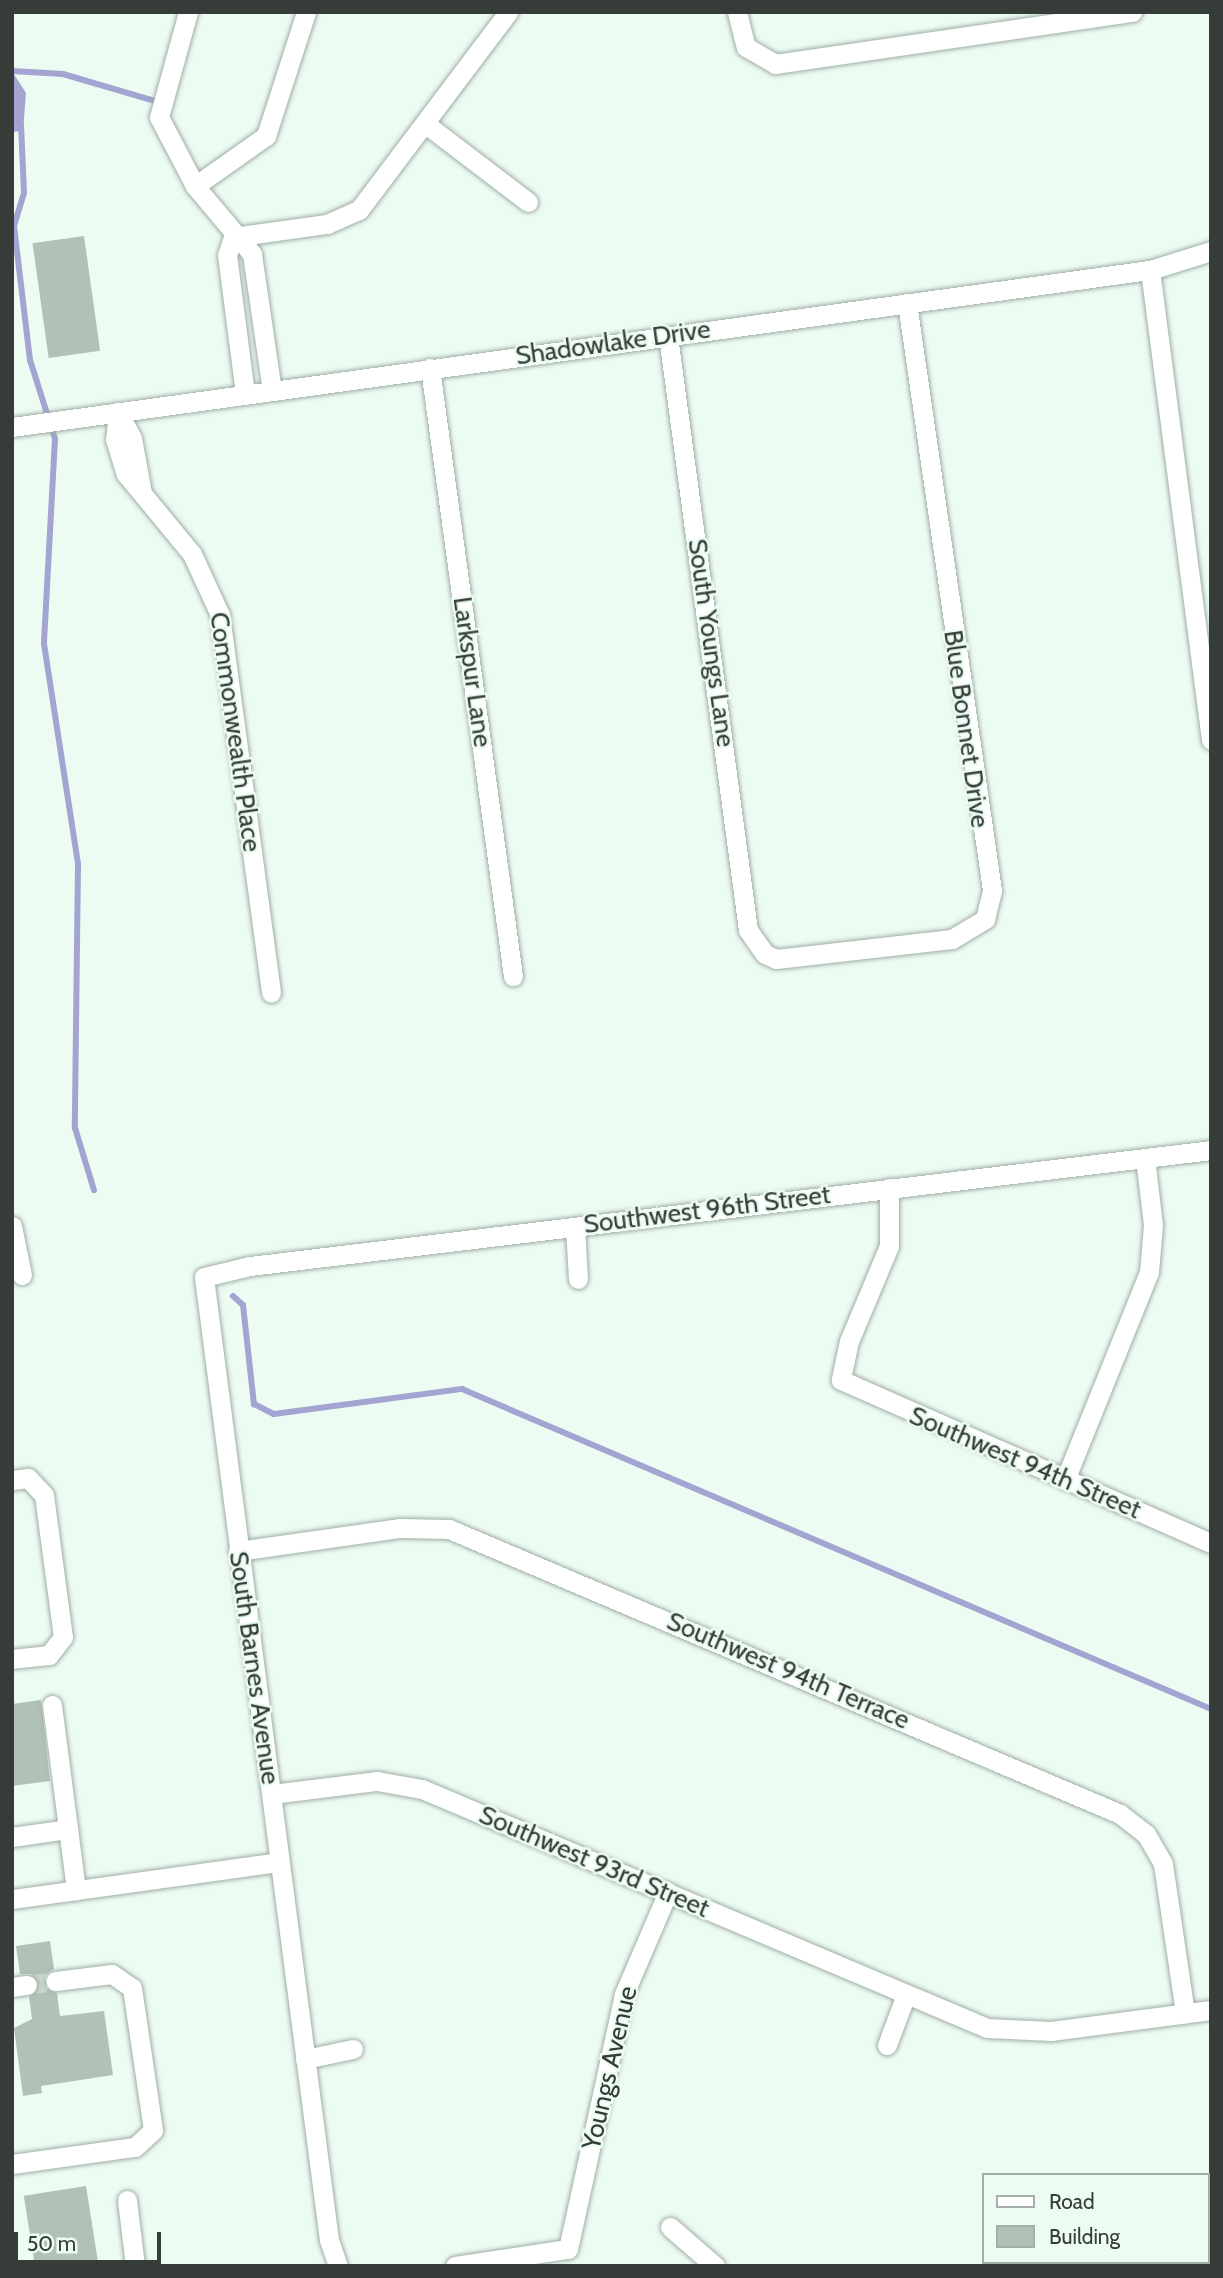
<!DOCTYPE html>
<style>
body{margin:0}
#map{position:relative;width:1223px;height:2278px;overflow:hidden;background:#edfcf3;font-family:Cabin,sans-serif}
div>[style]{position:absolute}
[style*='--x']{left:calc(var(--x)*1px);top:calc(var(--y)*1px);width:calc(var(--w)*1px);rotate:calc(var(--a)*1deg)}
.water>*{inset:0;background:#a3a4d1}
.stream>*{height:6px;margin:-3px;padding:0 3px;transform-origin:3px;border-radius:3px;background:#a3a4d1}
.building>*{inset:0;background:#b2c1b8;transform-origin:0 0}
.minor-tunnel>*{height:19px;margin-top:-9.5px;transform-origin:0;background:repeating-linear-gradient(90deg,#c8d6ce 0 19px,transparent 0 29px)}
.roads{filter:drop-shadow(0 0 2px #9faea5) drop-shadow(0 0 2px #9faea5)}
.minor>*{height:19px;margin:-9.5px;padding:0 9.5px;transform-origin:9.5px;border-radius:9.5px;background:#fff}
span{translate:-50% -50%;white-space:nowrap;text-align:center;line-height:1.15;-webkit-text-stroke:5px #edfcf3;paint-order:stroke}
.street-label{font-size:26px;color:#363c38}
.frame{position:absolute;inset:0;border:14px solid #363c38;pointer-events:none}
.legend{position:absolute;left:982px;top:2173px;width:228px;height:91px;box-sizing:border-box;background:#edfcf3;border:2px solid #a4afa8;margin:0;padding:9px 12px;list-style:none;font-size:21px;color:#363c38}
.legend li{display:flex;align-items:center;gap:14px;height:35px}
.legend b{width:35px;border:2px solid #a4afa8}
.scale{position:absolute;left:14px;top:2232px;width:147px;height:32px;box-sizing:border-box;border:4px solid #363c38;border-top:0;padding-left:9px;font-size:21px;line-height:24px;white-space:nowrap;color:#363c38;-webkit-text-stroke:5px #edfcf3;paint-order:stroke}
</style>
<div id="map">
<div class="water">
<i style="clip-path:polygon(12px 71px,26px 93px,23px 131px,12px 132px)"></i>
</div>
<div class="stream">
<i style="--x:12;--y:71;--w:51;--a:3.4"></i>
<i style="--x:63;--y:74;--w:99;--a:16.4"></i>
<i style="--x:21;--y:124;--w:69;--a:87.5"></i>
<i style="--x:24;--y:193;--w:34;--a:107"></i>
<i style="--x:14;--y:226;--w:135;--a:83.2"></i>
<i style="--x:30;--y:360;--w:83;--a:72.4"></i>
<i style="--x:55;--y:439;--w:205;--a:93.1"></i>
<i style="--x:44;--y:644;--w:223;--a:81.2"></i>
<i style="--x:78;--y:864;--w:264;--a:90.7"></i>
<i style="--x:75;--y:1128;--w:65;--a:73"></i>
<i style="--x:233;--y:1296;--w:13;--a:42"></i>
<i style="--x:243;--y:1305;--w:100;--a:83.7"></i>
<i style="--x:254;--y:1404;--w:22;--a:27"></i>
<i style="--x:274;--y:1414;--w:190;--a:-7.6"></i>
<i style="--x:462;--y:1389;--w:814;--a:23.13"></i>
</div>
<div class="building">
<i style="left:84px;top:236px;width:116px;height:52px;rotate:82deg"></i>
<i style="clip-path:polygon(41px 1700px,50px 1781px,12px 1786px,12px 1704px)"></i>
<i style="clip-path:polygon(50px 1941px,54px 1969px,44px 1976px,45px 1988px,57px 1993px,60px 2016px,104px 2011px,113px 2075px,41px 2086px,42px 2093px,23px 2096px,14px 2028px,32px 2019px,29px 1997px,39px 1984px,32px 1974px,20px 1974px,16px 1946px)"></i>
<i style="left:86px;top:2186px;width:81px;height:63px;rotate:81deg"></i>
</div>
<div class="minor-tunnel">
<i style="--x:27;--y:1985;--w:28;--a:-8"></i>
</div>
<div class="roads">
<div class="minor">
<i style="--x:188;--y:12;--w:109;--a:105.4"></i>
<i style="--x:159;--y:117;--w:78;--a:62.4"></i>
<i style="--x:195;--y:186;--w:89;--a:50"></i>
<i style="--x:252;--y:254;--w:138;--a:81.7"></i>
<i style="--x:737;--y:12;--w:36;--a:76"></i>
<i style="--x:746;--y:47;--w:34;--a:30"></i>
<i style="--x:775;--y:64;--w:361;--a:-8.3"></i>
<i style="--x:427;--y:125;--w:127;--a:37.3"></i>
<i style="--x:195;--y:186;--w:87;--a:-35.2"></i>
<i style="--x:266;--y:136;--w:130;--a:-72.1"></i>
<i style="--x:233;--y:237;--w:95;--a:-7.9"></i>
<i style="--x:327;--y:224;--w:35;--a:-24"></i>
<i style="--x:359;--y:210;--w:248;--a:-53"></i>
<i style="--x:233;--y:237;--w:19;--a:108"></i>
<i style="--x:227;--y:255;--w:140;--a:82.6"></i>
<i style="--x:1150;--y:270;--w:474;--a:82.6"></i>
<i style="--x:668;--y:336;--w:599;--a:82.33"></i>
<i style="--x:748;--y:930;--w:29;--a:55"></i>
<i style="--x:765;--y:954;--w:12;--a:24"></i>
<i style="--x:776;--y:959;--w:177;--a:-6.5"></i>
<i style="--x:952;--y:939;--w:39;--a:-31"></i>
<i style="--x:985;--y:919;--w:30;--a:-76"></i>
<i style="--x:992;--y:890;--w:593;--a:-98.24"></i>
<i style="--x:430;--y:368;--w:614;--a:82.23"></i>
<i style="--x:118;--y:412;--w:27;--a:96"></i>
<i style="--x:115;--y:439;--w:37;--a:73"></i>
<i style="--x:126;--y:474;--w:104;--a:50.5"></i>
<i style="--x:192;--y:554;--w:67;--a:65.3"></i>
<i style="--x:220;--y:615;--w:381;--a:82.3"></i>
<i style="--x:118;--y:412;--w:30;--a:62"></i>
<i style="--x:132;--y:438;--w:56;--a:79.7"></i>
<i style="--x:12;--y:427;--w:1149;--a:-7.86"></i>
<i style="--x:1150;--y:270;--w:64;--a:-17.3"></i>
<i style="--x:889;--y:1188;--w:58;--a:90"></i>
<i style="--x:889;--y:1246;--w:103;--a:112.8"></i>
<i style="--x:849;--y:1341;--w:40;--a:102"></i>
<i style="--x:841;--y:1380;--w:404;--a:23.8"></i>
<i style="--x:12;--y:1226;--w:50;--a:78.5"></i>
<i style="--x:575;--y:1227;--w:52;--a:86.7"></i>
<i style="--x:12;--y:1480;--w:16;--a:-7"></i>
<i style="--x:28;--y:1478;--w:23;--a:47"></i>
<i style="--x:44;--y:1495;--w:143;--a:82.4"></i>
<i style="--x:63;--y:1637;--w:23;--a:128"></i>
<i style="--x:49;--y:1655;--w:37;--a:174"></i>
<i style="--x:1065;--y:1480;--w:224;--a:-68"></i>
<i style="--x:1149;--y:1272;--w:47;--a:-85.1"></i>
<i style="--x:1153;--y:1225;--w:67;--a:-96.8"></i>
<i style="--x:238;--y:1551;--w:164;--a:-8.1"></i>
<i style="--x:400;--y:1528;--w:49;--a:1.2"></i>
<i style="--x:449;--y:1529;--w:729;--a:23.01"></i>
<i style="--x:1120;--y:1814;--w:33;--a:38"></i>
<i style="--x:1146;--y:1834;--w:34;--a:60"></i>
<i style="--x:1163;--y:1864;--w:151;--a:81.6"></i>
<i style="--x:52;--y:1705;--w:187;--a:82.6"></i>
<i style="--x:272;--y:1794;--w:106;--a:-7.1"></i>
<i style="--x:377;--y:1781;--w:46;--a:10.1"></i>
<i style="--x:422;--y:1789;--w:613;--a:22.93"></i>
<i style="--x:987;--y:2028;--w:64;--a:2.7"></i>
<i style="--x:1051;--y:2031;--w:161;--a:-7.5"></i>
<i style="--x:12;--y:1837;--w:57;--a:-8.1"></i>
<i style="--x:12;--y:1899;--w:270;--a:-7.9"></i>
<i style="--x:12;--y:1987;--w:15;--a:-8"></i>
<i style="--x:887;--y:2045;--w:51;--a:-69.4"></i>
<i style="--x:305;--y:2059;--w:49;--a:-11.8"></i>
<i style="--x:12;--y:2164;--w:124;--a:-7.9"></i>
<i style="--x:135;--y:2147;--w:25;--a:-43"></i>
<i style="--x:153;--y:2130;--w:144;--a:-98.4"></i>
<i style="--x:132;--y:1988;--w:24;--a:-145"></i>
<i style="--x:112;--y:1974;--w:57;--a:173"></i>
<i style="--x:127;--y:2200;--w:66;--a:83.1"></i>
<i style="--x:670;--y:2227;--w:60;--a:40.9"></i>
<i style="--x:338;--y:2266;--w:28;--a:-109"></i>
<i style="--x:329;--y:2240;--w:971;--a:-97.4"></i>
<i style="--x:204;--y:1277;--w:47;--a:-13.4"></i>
<i style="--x:250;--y:1266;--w:968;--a:-6.88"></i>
<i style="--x:455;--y:2266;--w:114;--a:-8.6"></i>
<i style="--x:568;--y:2249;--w:261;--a:-77.6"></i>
<i style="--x:624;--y:1994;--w:111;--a:-66.7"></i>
</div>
</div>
<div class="street-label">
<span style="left:613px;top:343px;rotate:-8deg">Shadowlake Drive</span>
<span style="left:711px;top:643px;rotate:82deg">South Youngs Lane</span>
<span style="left:472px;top:672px;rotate:82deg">Larkspur Lane</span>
<span style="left:966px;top:729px;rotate:82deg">Blue Bonnet Drive</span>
<span style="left:235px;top:732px;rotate:82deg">Commonwealth Place</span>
<span style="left:707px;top:1210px;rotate:-7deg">Southwest 96th Street</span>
<span style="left:1025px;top:1463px;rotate:23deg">Southwest 94th Street</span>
<span style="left:254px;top:1668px;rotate:82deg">South Barnes Avenue</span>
<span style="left:788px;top:1671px;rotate:23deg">Southwest 94th Terrace</span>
<span style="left:594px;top:1862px;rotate:23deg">Southwest 93rd Street</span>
<span style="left:610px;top:2068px;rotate:-77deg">Youngs Avenue</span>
</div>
<div class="frame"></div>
<ul class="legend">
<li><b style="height:9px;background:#fff"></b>Road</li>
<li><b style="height:19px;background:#b2c1b8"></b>Building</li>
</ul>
<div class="scale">50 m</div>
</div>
